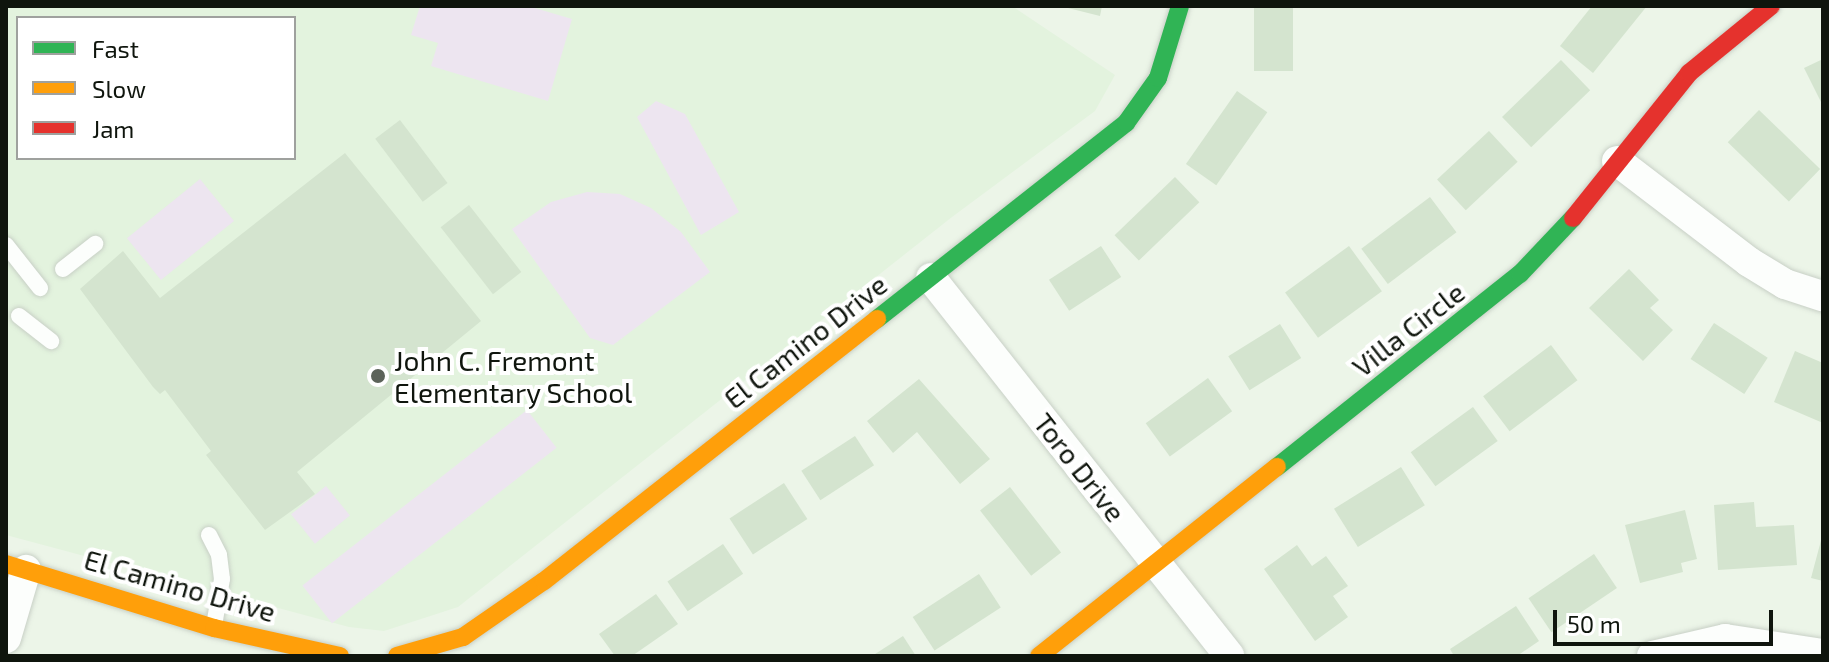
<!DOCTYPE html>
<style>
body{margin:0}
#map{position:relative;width:1829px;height:662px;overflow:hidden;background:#ecf5e8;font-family:"Exo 2",sans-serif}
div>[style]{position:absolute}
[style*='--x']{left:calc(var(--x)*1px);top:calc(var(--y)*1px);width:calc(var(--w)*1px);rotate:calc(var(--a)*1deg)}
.built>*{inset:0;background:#e3f3de}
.green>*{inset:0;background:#ede5f0;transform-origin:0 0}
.building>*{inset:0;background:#d4e4cf;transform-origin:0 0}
.roads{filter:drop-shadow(0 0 2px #c8d0c6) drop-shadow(0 0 2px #c8d0c6)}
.lane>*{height:16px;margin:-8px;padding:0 8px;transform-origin:8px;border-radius:8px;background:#fcfefc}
.street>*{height:30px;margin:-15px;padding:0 15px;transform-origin:15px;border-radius:15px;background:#fcfefc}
.fast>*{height:18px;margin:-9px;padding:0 9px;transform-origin:9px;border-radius:9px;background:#30b455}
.slow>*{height:18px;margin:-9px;padding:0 9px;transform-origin:9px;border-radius:9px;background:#ff9f0a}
.jam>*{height:18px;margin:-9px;padding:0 9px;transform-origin:9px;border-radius:9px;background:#e5322d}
.dots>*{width:22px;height:22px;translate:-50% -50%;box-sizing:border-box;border:4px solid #fff;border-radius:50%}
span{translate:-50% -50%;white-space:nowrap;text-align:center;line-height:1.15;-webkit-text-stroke:8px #fff;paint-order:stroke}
.street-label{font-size:28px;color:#0f150d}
.poi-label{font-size:28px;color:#0f150d}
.left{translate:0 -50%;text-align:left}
.frame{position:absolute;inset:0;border:8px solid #0f150d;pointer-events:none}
.legend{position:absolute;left:16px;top:16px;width:280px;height:144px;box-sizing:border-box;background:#fff;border:2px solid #9fa19e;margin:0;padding:10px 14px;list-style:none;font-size:24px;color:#0f150d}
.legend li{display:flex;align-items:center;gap:16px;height:40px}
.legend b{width:40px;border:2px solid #9fa19e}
.scale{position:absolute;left:1553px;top:610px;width:220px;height:36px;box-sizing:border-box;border:4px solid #0f150d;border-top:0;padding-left:10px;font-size:24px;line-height:28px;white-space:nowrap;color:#0f150d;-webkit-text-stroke:6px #fff;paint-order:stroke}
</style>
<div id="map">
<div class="built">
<i style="clip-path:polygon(evenodd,6px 6px,1012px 6px,1115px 75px,1095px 111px,952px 217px,458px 607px,384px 631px,349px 627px,6px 535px,6px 6px,18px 18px,294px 18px,294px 158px,18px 158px,18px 18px)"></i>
</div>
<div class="green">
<i style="clip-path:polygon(420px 6px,528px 6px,572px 19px,548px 101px,431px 66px,438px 43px,411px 35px)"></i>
<i style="clip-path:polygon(656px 101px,685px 114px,739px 212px,701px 235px,637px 117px)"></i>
<i style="left:200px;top:179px;width:54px;height:94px;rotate:51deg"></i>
<i style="clip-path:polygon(587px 192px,620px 194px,651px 208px,681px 232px,710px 272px,613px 345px,590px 338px,512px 229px,551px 202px)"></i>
<i style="left:527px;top:410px;width:48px;height:285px;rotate:52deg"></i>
<i style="left:326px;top:486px;width:38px;height:45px;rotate:51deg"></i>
</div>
<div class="building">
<i style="clip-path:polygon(1060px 6px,1102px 6px,1100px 16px)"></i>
<i style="left:1254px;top:6px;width:39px;height:65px"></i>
<i style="clip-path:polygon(1592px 6px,1647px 6px,1593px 73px,1560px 46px)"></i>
<i style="clip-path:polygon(1823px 59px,1823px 106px,1804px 68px)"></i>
<i style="left:1561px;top:60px;width:42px;height:82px;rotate:46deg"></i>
<i style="left:1237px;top:91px;width:37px;height:89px;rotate:35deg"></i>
<i style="left:1759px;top:110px;width:85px;height:45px;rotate:44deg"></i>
<i style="left:400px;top:120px;width:79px;height:31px;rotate:53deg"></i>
<i style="left:1489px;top:131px;width:42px;height:71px;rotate:47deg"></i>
<i style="clip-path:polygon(345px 153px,481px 321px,297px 472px,315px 494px,265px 530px,206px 455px,211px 451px,165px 390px,160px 394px,153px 387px,80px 289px,123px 251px,160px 298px)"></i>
<i style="left:1175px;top:177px;width:35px;height:84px;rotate:46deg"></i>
<i style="left:1430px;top:197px;width:44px;height:86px;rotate:53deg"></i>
<i style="left:469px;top:205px;width:85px;height:36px;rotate:52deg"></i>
<i style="left:1101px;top:246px;width:37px;height:62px;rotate:57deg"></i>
<i style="left:1349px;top:246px;width:56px;height:79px;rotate:54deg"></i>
<i style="clip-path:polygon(1629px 269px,1659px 300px,1650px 308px,1673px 330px,1643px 361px,1589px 308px)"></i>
<i style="left:1714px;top:323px;width:64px;height:43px;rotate:33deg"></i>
<i style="left:1280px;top:324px;width:40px;height:61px;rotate:58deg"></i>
<i style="left:1551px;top:345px;width:44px;height:85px;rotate:53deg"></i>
<i style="clip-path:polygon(1795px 351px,1823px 363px,1823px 423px,1774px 402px)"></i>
<i style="left:1208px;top:378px;width:41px;height:77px;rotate:54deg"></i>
<i style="clip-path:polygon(919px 379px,990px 459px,960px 484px,917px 432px,893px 453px,867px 421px)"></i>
<i style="left:1473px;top:407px;width:42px;height:77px;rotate:54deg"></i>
<i style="left:855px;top:436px;width:35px;height:64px;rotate:57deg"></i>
<i style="left:1401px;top:467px;width:45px;height:79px;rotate:58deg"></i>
<i style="left:784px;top:483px;width:43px;height:65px;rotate:57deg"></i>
<i style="left:1010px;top:487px;width:83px;height:38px;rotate:52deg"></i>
<i style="clip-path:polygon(1754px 502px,1756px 527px,1794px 525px,1797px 565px,1718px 570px,1714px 505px)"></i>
<i style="clip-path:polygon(1685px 510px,1697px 559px,1681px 563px,1683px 572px,1640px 583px,1625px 525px)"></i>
<i style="clip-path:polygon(1823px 533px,1823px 581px,1811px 578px)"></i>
<i style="left:723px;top:544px;width:36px;height:67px;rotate:56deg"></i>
<i style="clip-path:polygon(1297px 545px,1312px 566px,1326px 556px,1348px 586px,1333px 596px,1348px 617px,1315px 641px,1264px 569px)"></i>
<i style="left:1594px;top:554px;width:41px;height:79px;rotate:56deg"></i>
<i style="left:979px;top:574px;width:40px;height:79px;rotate:57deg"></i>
<i style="clip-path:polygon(656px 594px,678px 624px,632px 656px,615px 656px,599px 634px)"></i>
<i style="clip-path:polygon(1516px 606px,1539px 641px,1517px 656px,1454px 656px,1450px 649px)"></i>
<i style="clip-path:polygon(903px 636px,916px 656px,872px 656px)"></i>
</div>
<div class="roads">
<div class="lane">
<i style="--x:6;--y:245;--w:55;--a:51.7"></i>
<i style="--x:63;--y:269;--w:41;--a:-38"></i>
<i style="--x:19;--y:316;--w:41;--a:38"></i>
<i style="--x:209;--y:535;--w:22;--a:63"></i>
<i style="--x:219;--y:555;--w:24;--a:83"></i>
<i style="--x:222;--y:579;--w:48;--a:99.7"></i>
</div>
<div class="street">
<i style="--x:1617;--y:161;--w:166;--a:37.4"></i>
<i style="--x:1749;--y:262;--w:42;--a:31.4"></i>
<i style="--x:1785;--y:284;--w:40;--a:18"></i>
<i style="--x:931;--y:278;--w:481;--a:51.7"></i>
<i style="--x:6;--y:638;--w:71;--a:-73.6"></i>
<i style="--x:1652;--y:656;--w:75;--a:-13.1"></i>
<i style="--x:1725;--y:639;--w:99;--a:8.7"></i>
</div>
<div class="fast">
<i style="--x:877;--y:319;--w:317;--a:-38.2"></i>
<i style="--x:1126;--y:123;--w:55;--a:-54.6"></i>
<i style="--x:1158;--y:78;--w:75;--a:-73"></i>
<i style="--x:1277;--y:467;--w:310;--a:-38.5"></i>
<i style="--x:1520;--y:274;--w:77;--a:-46.6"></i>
</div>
<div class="slow">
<i style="--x:6;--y:564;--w:218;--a:17.1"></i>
<i style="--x:214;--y:628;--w:129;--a:12.5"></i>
<i style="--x:397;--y:656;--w:69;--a:-16.1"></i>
<i style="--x:463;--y:637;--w:98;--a:-34.7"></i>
<i style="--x:544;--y:581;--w:424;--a:-38.2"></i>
<i style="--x:1039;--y:656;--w:304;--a:-38.5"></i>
</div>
<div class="jam">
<i style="--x:1573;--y:218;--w:186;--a:-51.3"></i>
<i style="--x:1689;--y:73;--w:106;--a:-39.3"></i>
</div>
</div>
<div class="dots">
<i style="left:378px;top:376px;background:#5c635a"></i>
</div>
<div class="street-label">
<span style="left:1408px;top:329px;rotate:-38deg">Villa Circle</span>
<span style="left:805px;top:341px;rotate:-38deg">El Camino Drive</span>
<span style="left:1080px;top:467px;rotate:52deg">Toro Drive</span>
<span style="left:180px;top:585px;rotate:16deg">El Camino Drive</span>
</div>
<div class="poi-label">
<span class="left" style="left:394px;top:376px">John C. Fremont<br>Elementary School</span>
</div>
<div class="frame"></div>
<ul class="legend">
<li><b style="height:10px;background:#30b455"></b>Fast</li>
<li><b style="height:10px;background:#ff9f0a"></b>Slow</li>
<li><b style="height:10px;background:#e5322d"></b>Jam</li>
</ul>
<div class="scale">50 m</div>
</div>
